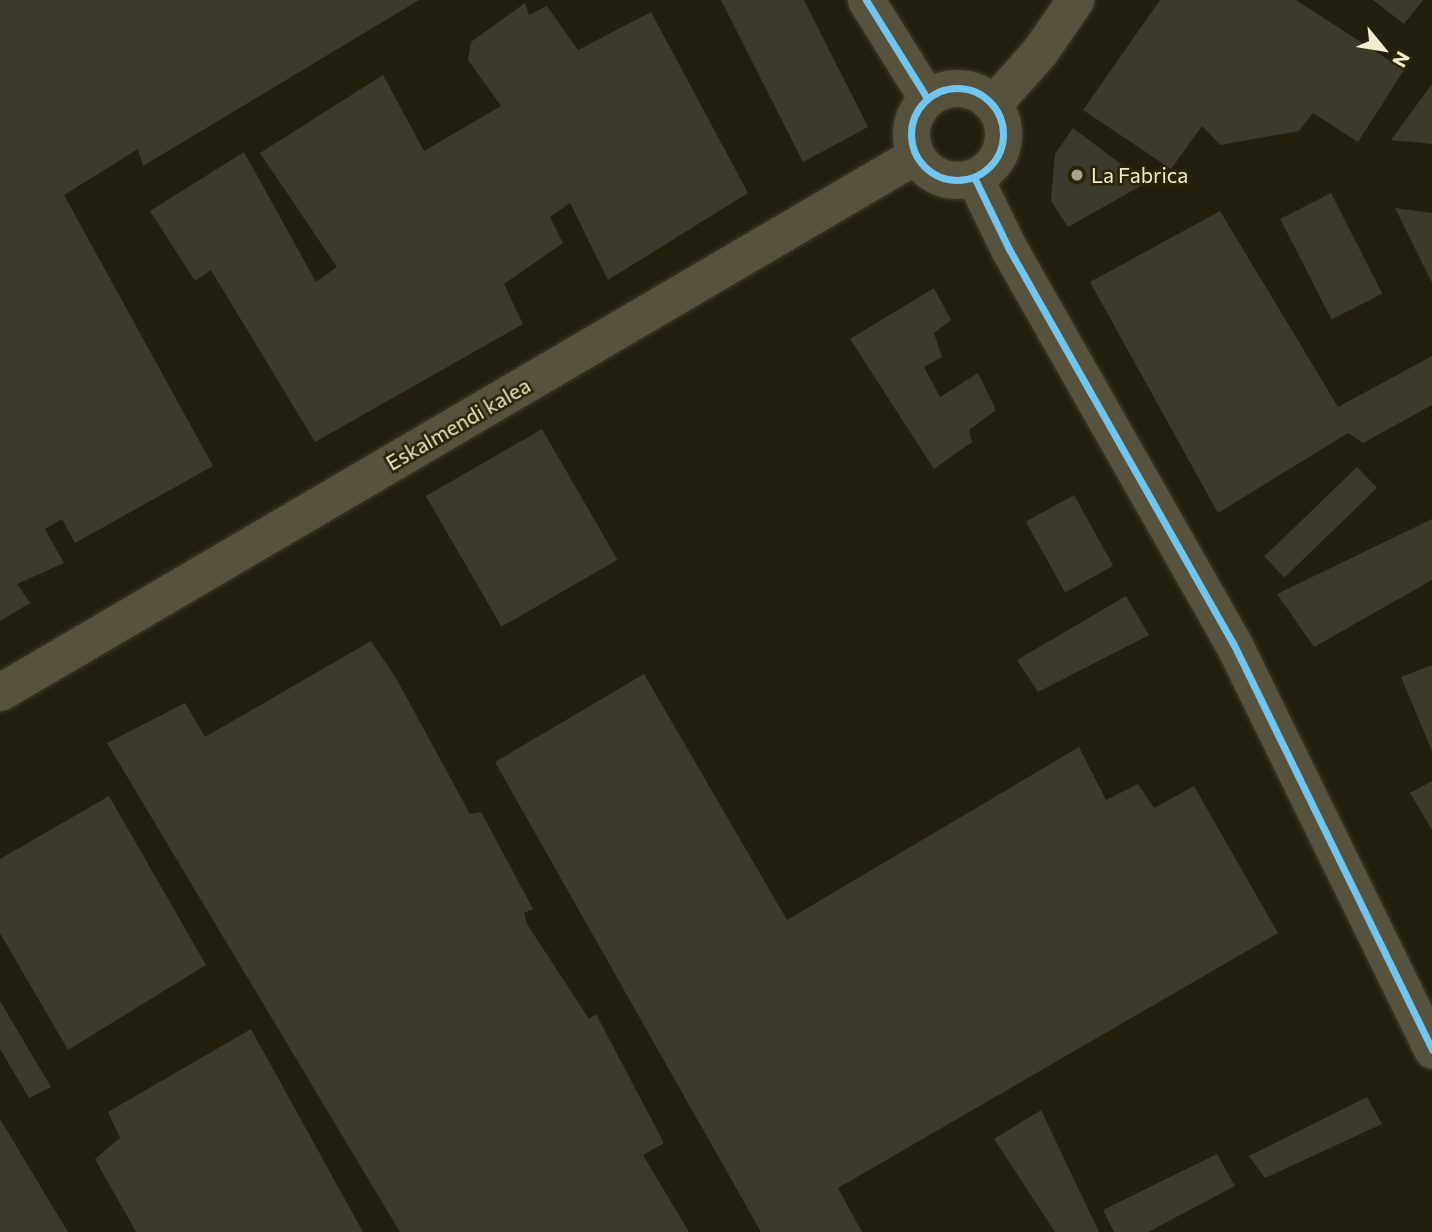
<!DOCTYPE html>
<style>
body{margin:0}
#map{position:relative;width:1432px;height:1232px;overflow:hidden;background:#231f0f;font-family:Commissioner,sans-serif}
div>[style]{position:absolute}
[style*='--x']{left:calc(var(--x)*1px);top:calc(var(--y)*1px);width:calc(var(--w)*1px);rotate:calc(var(--a)*1deg)}
.building>*{inset:0;background:#3c3b2b;transform-origin:0 0}
.roads{filter:drop-shadow(0 0 2px #3e3b2e) drop-shadow(0 0 2px #3e3b2e)}
.minor>*{height:37px;margin:-18.5px;padding:0 18.5px;transform-origin:18.5px;border-radius:18.5px;background:#56523e}
.minor>.ring{margin:-18.5px;padding:0;box-sizing:content-box;background:none;border:37px solid #56523e;border-radius:50%}
.bus-1>*{height:7px;margin:-3.5px;padding:0 3.5px;transform-origin:3.5px;border-radius:3.5px;background:#72c6ee}
.bus-1>.ring{margin:-3.5px;padding:0;box-sizing:content-box;background:none;border:7px solid #72c6ee;border-radius:50%}
.dots>*{width:19px;height:19px;translate:-50% -50%;box-sizing:border-box;border:4px solid #2b2507;border-radius:50%}
span{translate:-50% -50%;white-space:nowrap;text-align:center;line-height:1.15;-webkit-text-stroke:5px #2b2507;paint-order:stroke}
.poi-label{font-size:21px;color:#f2eccf}
.left{translate:0 -50%;text-align:left}
.street-label{font-size:21px;color:#f2eccf}
.north{position:absolute;left:1348px;top:14px;width:70px;height:70px;-webkit-text-stroke:5px #2b2507;paint-order:stroke;rotate:120deg;font-size:19px;font-weight:700;line-height:28px;text-align:center;color:#f2eccf}
.north::after{content:'';display:block;margin:auto;width:24px;height:32px;background:#f2eccf;clip-path:polygon(50% 0,100% 100%,50% 72%,0 100%)}
</style>
<div id="map">
<div class="building">
<i style="clip-path:polygon(0 0,419px 0,143px 166px,138px 149px,64px 195px,213px 466px,75px 543px,62px 519px,45px 529px,64px 563px,17px 584px,30px 603px,0 621px)"></i>
<i style="clip-path:polygon(721px 0,804px 0,868px 127px,803px 162px)"></i>
<i style="clip-path:polygon(1160px 0,1296px 0,1404px 70px,1358px 142px,1313px 113px,1299px 131px,1220px 145px,1202px 126px,1171px 169px,1083px 110px)"></i>
<i style="clip-path:polygon(1373px 0,1423px 0,1404px 24px)"></i>
<i style="clip-path:polygon(525px 3px,529px 15px,547px 6px,578px 50px,651px 12px,748px 193px,608px 280px,570px 203px,550px 217px,563px 243px,504px 284px,523px 324px,315px 442px,211px 270px,195px 281px,150px 211px,244px 152px,316px 282px,337px 267px,260px 153px,383px 75px,424px 151px,501px 106px,468px 60px,471px 42px)"></i>
<i style="clip-path:polygon(1432px 84px,1432px 144px,1391px 140px)"></i>
<i style="clip-path:polygon(1073px 128px,1146px 183px,1068px 227px,1051px 201px,1055px 154px)"></i>
<i style="left:1331px;top:193px;width:113px;height:57px;rotate:63deg"></i>
<i style="clip-path:polygon(1395px 208px,1432px 213px,1432px 283px)"></i>
<i style="clip-path:polygon(1220px 211px,1338px 407px,1432px 356px,1432px 405px,1363px 443px,1348px 433px,1218px 513px,1090px 282px)"></i>
<i style="clip-path:polygon(934px 288px,951px 320px,934px 333px,942px 357px,924px 367px,940px 397px,978px 373px,996px 410px,969px 430px,972px 442px,934px 469px,850px 339px)"></i>
<i style="left:542px;top:429px;width:151px;height:134px;rotate:60deg"></i>
<i style="left:1357px;top:467px;width:29px;height:129px;rotate:46deg"></i>
<i style="left:1074px;top:495px;width:81px;height:55px;rotate:61deg"></i>
<i style="clip-path:polygon(1432px 519px,1432px 580px,1314px 647px,1277px 594px)"></i>
<i style="clip-path:polygon(1126px 596px,1149px 635px,1038px 692px,1017px 660px)"></i>
<i style="clip-path:polygon(371px 641px,396px 678px,470px 814px,481px 812px,533px 909px,524px 913px,527px 924px,589px 1019px,596px 1014px,664px 1143px,643px 1155px,689px 1232px,400px 1232px,107px 743px,185px 703px,205px 737px)"></i>
<i style="clip-path:polygon(1432px 665px,1432px 751px,1401px 677px)"></i>
<i style="clip-path:polygon(644px 674px,787px 920px,1079px 747px,1106px 800px,1138px 784px,1154px 808px,1194px 786px,1278px 933px,838px 1188px,862px 1232px,761px 1232px,495px 762px)"></i>
<i style="clip-path:polygon(1432px 781px,1432px 830px,1410px 793px)"></i>
<i style="clip-path:polygon(109px 796px,206px 965px,68px 1050px,0 933px,0 859px)"></i>
<i style="clip-path:polygon(0 1001px,51px 1087px,29px 1098px,0 1049px)"></i>
<i style="clip-path:polygon(251px 1029px,363px 1232px,136px 1232px,95px 1159px,120px 1138px,108px 1112px)"></i>
<i style="clip-path:polygon(1367px 1097px,1382px 1124px,1265px 1178px,1249px 1156px)"></i>
<i style="clip-path:polygon(1041px 1110px,1099px 1232px,1055px 1232px,994px 1139px)"></i>
<i style="clip-path:polygon(0 1119px,68px 1232px,0 1232px)"></i>
<i style="clip-path:polygon(1217px 1154px,1235px 1186px,1148px 1232px,1114px 1232px,1103px 1210px)"></i>
</div>
<div class="roads">
<div class="minor">
<i style="--x:866;--y:0;--w:115;--a:58.1"></i>
<i class="ring" style="left:911px;top:88px;width:55px;height:55px"></i>
<i style="--x:993;--y:104;--w:71;--a:-48.4"></i>
<i style="--x:1040;--y:51;--w:62;--a:-55.5"></i>
<i style="--x:974;--y:177;--w:80;--a:64.1"></i>
<i style="--x:1009;--y:249;--w:453;--a:60.4"></i>
<i style="--x:1233;--y:643;--w:453;--a:63.9"></i>
<i style="--x:0;--y:692;--w:1062;--a:-30.38"></i>
</div>
</div>
<div class="bus-1">
<i style="--x:866;--y:0;--w:115;--a:58.1"></i>
<i class="ring" style="left:911px;top:88px;width:85px;height:85px"></i>
<i style="--x:974;--y:177;--w:80;--a:64.1"></i>
<i style="--x:1009;--y:249;--w:453;--a:60.4"></i>
<i style="--x:1233;--y:643;--w:453;--a:63.9"></i>
</div>
<div class="dots">
<i style="left:1077px;top:175px;background:#aaa48c"></i>
</div>
<div class="poi-label">
<span class="left" style="left:1091px;top:175px">La Fabrica</span>
</div>
<div class="street-label">
<span style="left:458px;top:424px;rotate:-30deg">Eskalmendi kalea</span>
</div>
<div class="north">N</div>
</div>
